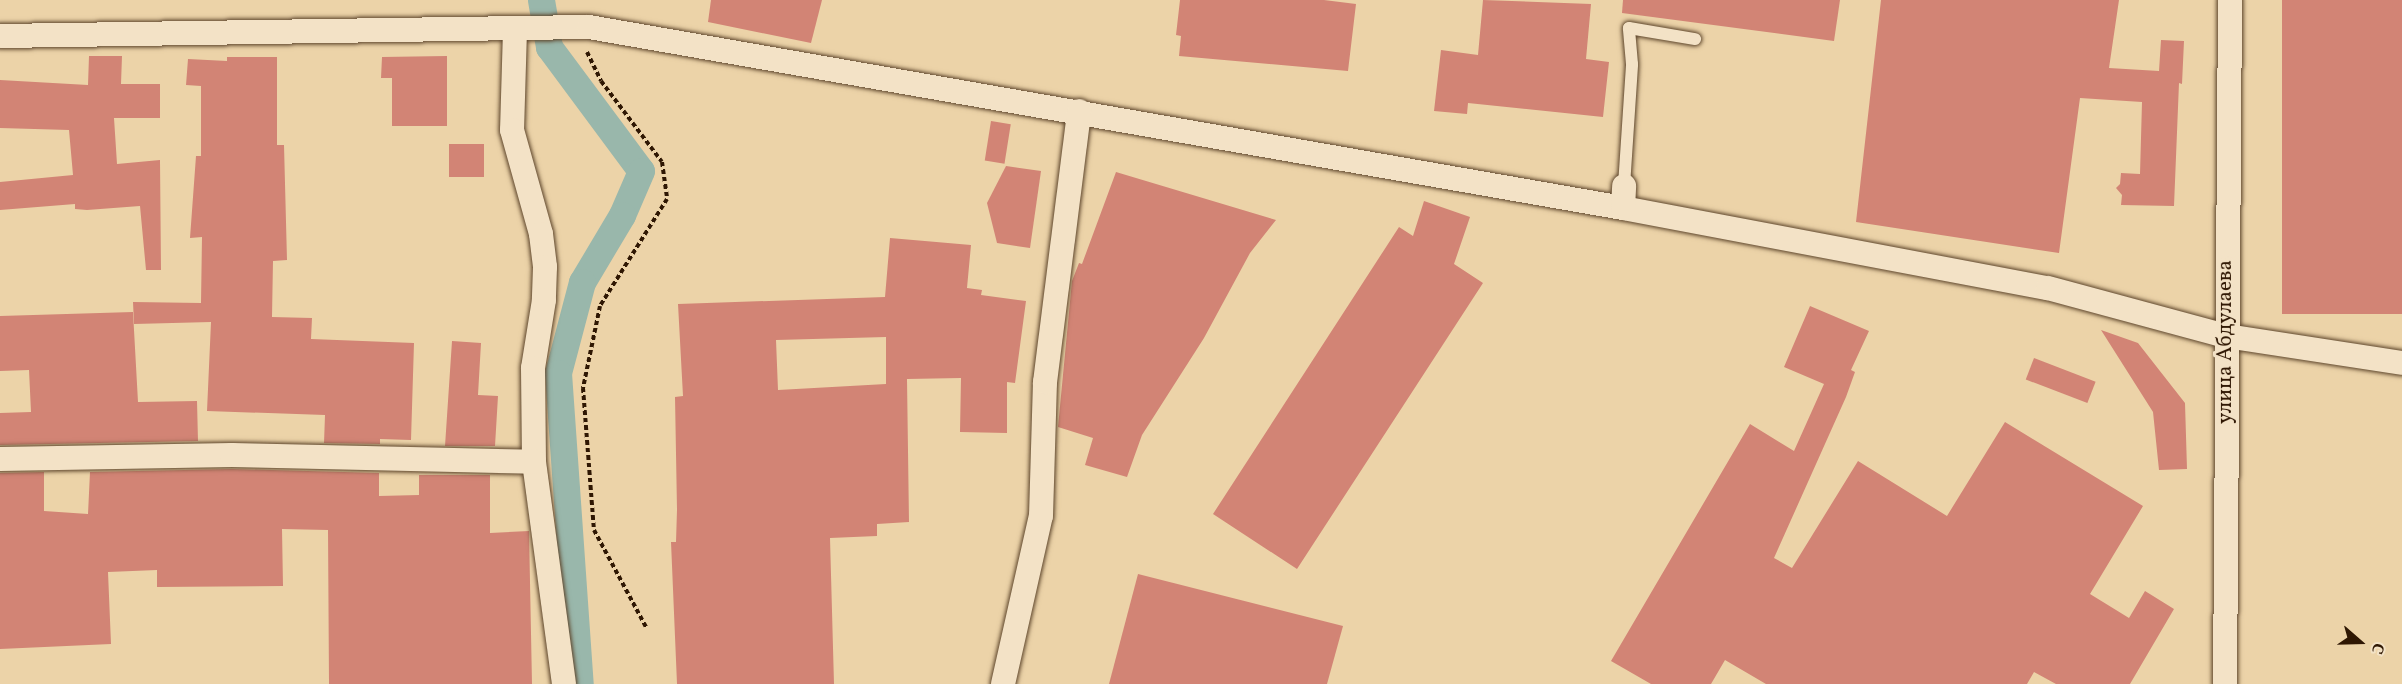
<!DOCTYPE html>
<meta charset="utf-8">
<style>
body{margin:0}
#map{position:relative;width:2402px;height:684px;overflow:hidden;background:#ecd3a8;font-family:Vollkorn,serif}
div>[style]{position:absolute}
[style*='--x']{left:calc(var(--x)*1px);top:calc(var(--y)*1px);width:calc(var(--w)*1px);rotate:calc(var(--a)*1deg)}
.canal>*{height:27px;margin:-13.5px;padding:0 13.5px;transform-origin:13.5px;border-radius:13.5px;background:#99b7ab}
.building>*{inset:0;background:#d28475;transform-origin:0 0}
.path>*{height:4px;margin-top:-2px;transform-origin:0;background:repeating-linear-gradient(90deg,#2f1703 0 4.5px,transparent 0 7.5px)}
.roads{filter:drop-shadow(0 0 2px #5e462c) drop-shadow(0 0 2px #5e462c)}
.lane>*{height:12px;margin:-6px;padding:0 6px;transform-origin:6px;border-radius:6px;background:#f3e2c6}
.street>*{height:24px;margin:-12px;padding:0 12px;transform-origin:12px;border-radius:12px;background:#f3e2c6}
span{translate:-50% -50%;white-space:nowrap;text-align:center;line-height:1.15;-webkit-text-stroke:6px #f3e2c6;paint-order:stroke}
.street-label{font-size:21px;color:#2f1703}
.north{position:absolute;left:2330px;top:612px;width:60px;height:60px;-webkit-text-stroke:4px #f3e2c6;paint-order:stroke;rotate:110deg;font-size:16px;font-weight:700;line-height:24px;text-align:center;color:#2f1703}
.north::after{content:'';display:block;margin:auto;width:21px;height:27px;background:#2f1703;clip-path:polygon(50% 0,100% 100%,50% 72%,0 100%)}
</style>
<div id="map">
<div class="canal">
<i style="--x:541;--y:0;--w:48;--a:80.3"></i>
<i style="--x:549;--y:47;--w:154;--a:53.4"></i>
<i style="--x:641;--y:171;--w:48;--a:113.4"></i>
<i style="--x:622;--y:215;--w:78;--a:120.8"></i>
<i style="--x:582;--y:282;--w:94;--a:104.8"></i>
<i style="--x:558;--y:373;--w:312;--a:86"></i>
</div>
<div class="building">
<i style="clip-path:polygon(711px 0,822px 0,811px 43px,708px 22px)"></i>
<i style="clip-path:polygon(1180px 0,1324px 0,1356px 4px,1348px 71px,1179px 56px,1181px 36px,1176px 35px)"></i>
<i style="clip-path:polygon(1483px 0,1591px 4px,1586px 59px,1609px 62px,1603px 117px,1468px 103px,1467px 114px,1434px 111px,1441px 50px,1478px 55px)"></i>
<i style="clip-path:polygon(1623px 0,1840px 0,1834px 41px,1622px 13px)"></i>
<i style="clip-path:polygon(1881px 0,2119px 0,2109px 68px,2159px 71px,2161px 40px,2184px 41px,2182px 84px,2179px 83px,2174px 206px,2121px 205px,2122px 195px,2116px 188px,2120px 184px,2121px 173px,2140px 174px,2142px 102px,2080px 98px,2059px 253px,1856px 222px)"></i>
<i style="left:2282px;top:0;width:120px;height:314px"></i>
<i style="clip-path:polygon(89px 56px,122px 56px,121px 84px,160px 84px,160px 118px,114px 118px,117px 164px,160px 160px,161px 270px,146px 270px,140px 206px,87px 210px,75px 209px,75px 204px,0 210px,0 182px,73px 175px,69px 130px,0 128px,0 80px,88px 85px)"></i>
<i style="clip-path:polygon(447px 56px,447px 126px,392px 126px,392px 78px,381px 78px,382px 57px)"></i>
<i style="clip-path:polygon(227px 57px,277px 57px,277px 145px,284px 145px,287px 260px,273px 261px,272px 317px,312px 318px,311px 339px,414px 343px,411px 440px,380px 439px,380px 444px,324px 443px,325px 415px,207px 411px,211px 322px,134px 324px,133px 302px,201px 303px,202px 237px,190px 238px,196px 156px,201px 156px,201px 86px,186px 85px,188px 59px,227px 61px)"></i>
<i style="left:991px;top:121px;width:20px;height:40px;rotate:9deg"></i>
<i style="left:449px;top:144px;width:35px;height:33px"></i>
<i style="clip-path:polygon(1006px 166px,1041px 171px,1030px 248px,997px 243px,987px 203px)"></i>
<i style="clip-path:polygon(1116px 172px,1276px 220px,1250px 253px,1204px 338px,1142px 435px,1127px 477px,1085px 465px,1093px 438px,1058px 427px,1072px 281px,1079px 263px,1082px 264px)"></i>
<i style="clip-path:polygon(1424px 201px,1470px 217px,1454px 264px,1483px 283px,1297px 569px,1213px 514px,1399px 227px,1413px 236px)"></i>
<i style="clip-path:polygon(evenodd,890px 238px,971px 245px,967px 288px,982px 290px,981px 295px,1026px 301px,1015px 383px,1007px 382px,1007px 433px,960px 432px,961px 378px,907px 379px,909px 522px,877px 524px,877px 536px,830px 538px,834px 684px,677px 684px,671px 542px,676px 542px,677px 510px,675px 397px,683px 396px,678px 304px,885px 297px,890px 238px,886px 337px,886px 384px,778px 390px,776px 340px,886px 337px)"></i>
<i style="clip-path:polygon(1810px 306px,1869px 331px,1851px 370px,1855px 372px,1846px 397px,1774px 558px,1792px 568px,1858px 461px,1947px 516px,2005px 422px,2143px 506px,2090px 594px,2129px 618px,2145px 591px,2174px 609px,2130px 684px,2056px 684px,2034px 672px,2027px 684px,1766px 684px,1725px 660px,1711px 684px,1651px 684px,1611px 661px,1750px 424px,1794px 451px,1824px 384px,1784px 367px)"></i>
<i style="clip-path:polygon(133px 312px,138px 402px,197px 401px,198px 441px,0 445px,0 413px,31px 412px,29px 370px,0 371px,0 316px)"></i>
<i style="clip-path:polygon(2101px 330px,2138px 343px,2185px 403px,2187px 469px,2159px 470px,2153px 412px)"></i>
<i style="clip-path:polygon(452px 341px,481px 343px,478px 395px,498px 396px,495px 446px,445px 446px)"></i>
<i style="left:2034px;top:358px;width:66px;height:23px;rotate:21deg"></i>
<i style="clip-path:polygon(232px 469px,379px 473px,379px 496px,419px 495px,419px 475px,490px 475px,490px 533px,529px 531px,532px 684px,329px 684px,328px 530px,282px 529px,283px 586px,157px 587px,157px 570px,108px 572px,111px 644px,0 649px,0 473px,44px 472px,44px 511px,88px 514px,90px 472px)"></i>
<i style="clip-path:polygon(1138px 574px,1343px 626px,1327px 684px,1109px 684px)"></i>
</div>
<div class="path">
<i style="--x:587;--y:52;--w:32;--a:64"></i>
<i style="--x:601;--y:81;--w:101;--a:53"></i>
<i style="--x:662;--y:162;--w:37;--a:82"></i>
<i style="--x:667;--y:199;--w:126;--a:122.1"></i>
<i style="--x:600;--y:306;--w:84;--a:101.7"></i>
<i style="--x:583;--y:388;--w:142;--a:85.6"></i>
<i style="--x:594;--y:530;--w:110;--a:61.8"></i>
</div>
<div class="roads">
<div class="lane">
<i style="--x:1624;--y:186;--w:122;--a:-86.2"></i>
<i style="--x:1632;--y:64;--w:36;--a:-95"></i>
<i style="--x:1629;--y:28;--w:67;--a:9.5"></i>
</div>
<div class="street">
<i style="--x:515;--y:30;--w:100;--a:91.7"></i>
<i style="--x:512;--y:130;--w:108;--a:74.4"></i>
<i style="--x:541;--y:234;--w:33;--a:83"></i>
<i style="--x:545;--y:267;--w:33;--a:92"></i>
<i style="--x:544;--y:300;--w:69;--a:99.2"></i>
<i style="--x:533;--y:368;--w:94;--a:89.4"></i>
<i style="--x:534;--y:462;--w:224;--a:82.3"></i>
<i style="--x:0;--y:36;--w:589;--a:-0.88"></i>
<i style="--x:589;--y:27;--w:1050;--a:9.93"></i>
<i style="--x:1623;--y:208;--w:432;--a:10.7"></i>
<i style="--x:2048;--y:288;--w:184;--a:15.1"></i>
<i style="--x:2226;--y:336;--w:178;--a:8.7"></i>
<i style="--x:1623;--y:208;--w:22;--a:-87"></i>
<i style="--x:0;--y:459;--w:232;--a:-1"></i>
<i style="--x:232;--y:455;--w:302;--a:1.3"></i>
<i style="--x:1003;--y:684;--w:172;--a:-77.3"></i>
<i style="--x:1041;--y:516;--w:134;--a:-88.3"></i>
<i style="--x:1045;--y:382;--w:273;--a:-82.8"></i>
<i style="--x:2225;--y:684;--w:684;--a:-89.58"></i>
</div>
</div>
<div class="street-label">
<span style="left:2226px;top:342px;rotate:-90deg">улица Абдулаева</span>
</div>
<div class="north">С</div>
</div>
